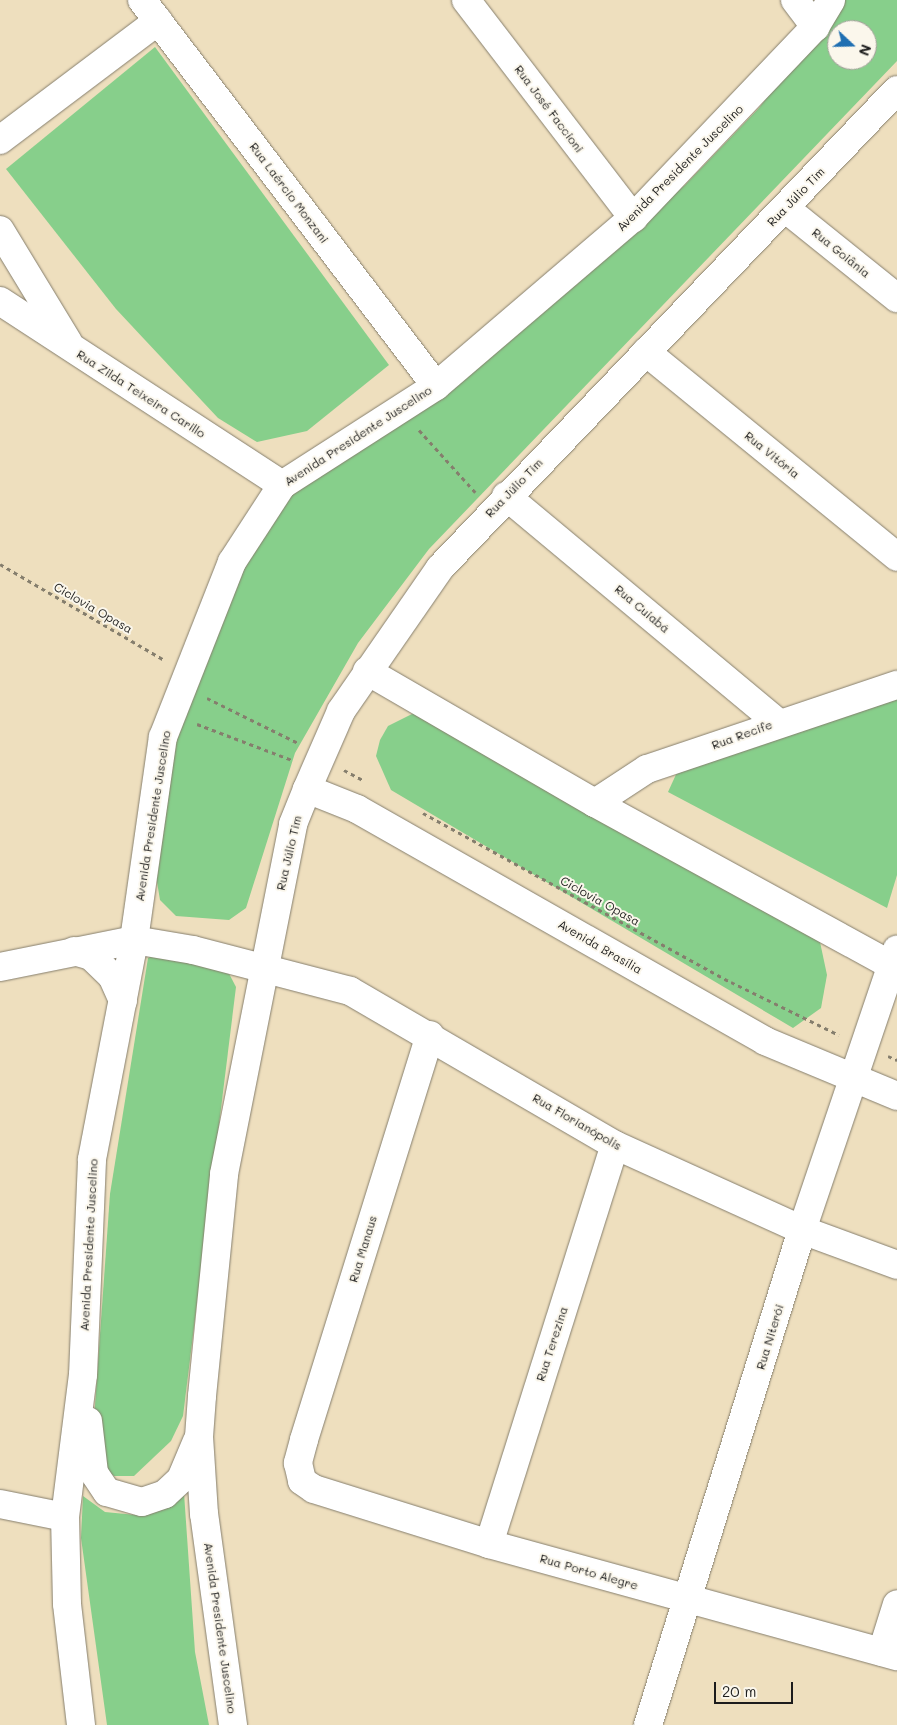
<!DOCTYPE html>
<meta charset="utf-8">
<style>
body{margin:0}
#map{position:relative;width:897px;height:1725px;overflow:hidden;background:#eedfbe;font-family:Mali,sans-serif}
div>[style]{position:absolute}
[style*='--x']{left:calc(var(--x)*1px);top:calc(var(--y)*1px);width:calc(var(--w)*1px);rotate:calc(var(--a)*1deg)}
.green>*{inset:0;background:#87cf8b}
.path>*{height:3px;margin-top:-1.5px;transform-origin:0;background:repeating-linear-gradient(90deg,#857e6d 0 4px,transparent 0 8px)}
.roads{filter:drop-shadow(0 0 1px #857e6d) drop-shadow(0 0 1px #857e6d)}
.minor>*{height:28px;margin:-14px;padding:0 14px;transform-origin:14px;border-radius:14px;background:#fff}
.major>*{height:28px;margin:-14px;padding:0 14px;transform-origin:14px;border-radius:14px;background:#fff}
span{translate:-50% -50%;white-space:nowrap;text-align:center;line-height:1.15;-webkit-text-stroke:4px #fbf7ec;paint-order:stroke}
.street-label{font-size:12px;color:#1c1c1c}
.north{position:absolute;left:827px;top:20px;width:50px;height:50px;box-sizing:border-box;background:#fbf7ec;border:1px solid #a29f99;border-radius:50%;rotate:111deg;font-size:14px;font-weight:700;line-height:20px;text-align:center;color:#1c1c1c}
.north::after{content:'';display:block;margin:auto;width:18px;height:22px;background:#1f6fb2;clip-path:polygon(50% 0,100% 100%,50% 72%,0 100%)}
.scale{position:absolute;left:714px;top:1682px;width:79px;height:22px;box-sizing:border-box;border:2px solid #1c1c1c;border-top:0;padding-left:6px;font-size:15px;line-height:18px;white-space:nowrap;color:#1c1c1c;-webkit-text-stroke:4px #fbf7ec;paint-order:stroke}
</style>
<div id="map">
<div class="green">
<i style="clip-path:polygon(evenodd,840px 0,897px 0,897px 61px,429px 549px,358px 643px,295px 753px,246px 908px,229px 920px,176px 916px,160px 900px,156px 876px,174px 740px,238px 563px,290px 490px,449px 381px,685px 185px,759px 108px,840px 0,837px 30px,867px 30px,867px 60px,837px 60px,837px 30px)"></i>
<i style="clip-path:polygon(155px 47px,389px 365px,307px 431px,257px 442px,218px 418px,116px 309px,6px 169px)"></i>
<i style="clip-path:polygon(897px 694px,897px 875px,887px 908px,668px 792px,684px 757px)"></i>
<i style="clip-path:polygon(416px 712px,820px 942px,827px 975px,821px 1008px,793px 1028px,391px 790px,376px 756px,380px 740px,388px 726px)"></i>
<i style="clip-path:polygon(164px 950px,224px 964px,236px 987px,183px 1416px,171px 1441px,134px 1476px,114px 1476px,99px 1465px,92px 1448px,110px 1194px,148px 958px)"></i>
<i style="clip-path:polygon(184px 1493px,195px 1652px,209px 1725px,107px 1725px,81px 1538px,83px 1496px,105px 1512px,136px 1515px)"></i>
</div>
<div class="path">
<i style="--x:419;--y:430;--w:84;--a:47.9"></i>
<i style="--x:0;--y:564;--w:190;--a:30.3"></i>
<i style="--x:207;--y:698;--w:102;--a:26.3"></i>
<i style="--x:197;--y:724;--w:102;--a:20.8"></i>
<i style="--x:344;--y:770;--w:21;--a:28"></i>
<i style="--x:423;--y:813;--w:351;--a:28.8"></i>
<i style="--x:731;--y:982;--w:120;--a:26.1"></i>
<i style="--x:888;--y:1056;--w:10;--a:24"></i>
</div>
<div class="roads">
<div class="minor">
<i style="--x:142;--y:0;--w:485;--a:52.7"></i>
<i style="--x:466;--y:0;--w:275;--a:52.5"></i>
<i style="--x:795;--y:0;--w:34;--a:53"></i>
<i style="--x:0;--y:140;--w:198;--a:-37"></i>
<i style="--x:785;--y:208;--w:144;--a:38.8"></i>
<i style="--x:0;--y:230;--w:131;--a:58.7"></i>
<i style="--x:0;--y:301;--w:337;--a:33.1"></i>
<i style="--x:646;--y:352;--w:324;--a:39.2"></i>
<i style="--x:506;--y:496;--w:353;--a:39.8"></i>
<i style="--x:595;--y:803;--w:62;--a:-33.2"></i>
<i style="--x:647;--y:769;--w:264;--a:-18.6"></i>
<i style="--x:74;--y:951;--w:18;--a:16"></i>
<i style="--x:91;--y:956;--w:29;--a:44"></i>
<i style="--x:112;--y:976;--w:27;--a:66"></i>
<i style="--x:0;--y:967;--w:137;--a:-11.4"></i>
<i style="--x:134;--y:940;--w:60;--a:9.6"></i>
<i style="--x:193;--y:950;--w:162;--a:14.6"></i>
<i style="--x:350;--y:991;--w:306;--a:30.2"></i>
<i style="--x:615;--y:1145;--w:205;--a:24.4"></i>
<i style="--x:802;--y:1230;--w:101;--a:20.2"></i>
<i style="--x:430;--y:1035;--w:424;--a:107.3"></i>
<i style="--x:304;--y:1440;--w:24;--a:105"></i>
<i style="--x:298;--y:1463;--w:18;--a:77"></i>
<i style="--x:302;--y:1481;--w:14;--a:34"></i>
<i style="--x:314;--y:1489;--w:183;--a:17.4"></i>
<i style="--x:489;--y:1544;--w:423;--a:15.4"></i>
<i style="--x:0;--y:1504;--w:66;--a:11.3"></i>
<i style="--x:489;--y:1544;--w:418;--a:-72.5"></i>
<i style="--x:882;--y:1652;--w:50;--a:-72.6"></i>
<i style="--x:648;--y:1725;--w:518;--a:-72.72"></i>
<i style="--x:802;--y:1230;--w:296;--a:-71.3"></i>
</div>
<div class="major">
<i style="--x:367;--y:671;--w:263;--a:30.1"></i>
<i style="--x:595;--y:803;--w:344;--a:28.7"></i>
<i style="--x:307;--y:789;--w:54;--a:21.8"></i>
<i style="--x:357;--y:809;--w:469;--a:29.6"></i>
<i style="--x:765;--y:1041;--w:143;--a:22.6"></i>
<i style="--x:88;--y:1421;--w:52;--a:83.4"></i>
<i style="--x:94;--y:1473;--w:23;--a:56"></i>
<i style="--x:107;--y:1492;--w:36;--a:16"></i>
<i style="--x:142;--y:1502;--w:24;--a:-19"></i>
<i style="--x:165;--y:1494;--w:22;--a:-43"></i>
<i style="--x:181;--y:1479;--w:41;--a:-67.2"></i>
<i style="--x:81;--y:1725;--w:122;--a:-96.6"></i>
<i style="--x:67;--y:1604;--w:87;--a:-91.3"></i>
<i style="--x:65;--y:1517;--w:143;--a:-82.8"></i>
<i style="--x:83;--y:1375;--w:216;--a:-87.6"></i>
<i style="--x:92;--y:1159;--w:223;--a:-79.1"></i>
<i style="--x:134;--y:940;--w:205;--a:-81.9"></i>
<i style="--x:163;--y:737;--w:188;--a:-68.5"></i>
<i style="--x:232;--y:562;--w:92;--a:-57"></i>
<i style="--x:282;--y:485;--w:183;--a:-32.7"></i>
<i style="--x:436;--y:386;--w:259;--a:-40.5"></i>
<i style="--x:633;--y:218;--w:264;--a:-46.4"></i>
<i style="--x:815;--y:27;--w:31;--a:-59"></i>
<i style="--x:233;--y:1725;--w:213;--a:-97.8"></i>
<i style="--x:204;--y:1514;--w:77;--a:-93.7"></i>
<i style="--x:199;--y:1437;--w:41;--a:-85.8"></i>
<i style="--x:202;--y:1396;--w:223;--a:-84.3"></i>
<i style="--x:224;--y:1174;--w:357;--a:-78.8"></i>
<i style="--x:293;--y:824;--w:38;--a:-68"></i>
<i style="--x:307;--y:789;--w:85;--a:-66.4"></i>
<i style="--x:341;--y:711;--w:174;--a:-55.3"></i>
<i style="--x:440;--y:568;--w:661;--a:-46.29"></i>
</div>
</div>
<div class="street-label">
<span style="left:549px;top:109px;rotate:53deg">Rua José Faccioni</span>
<span style="left:680px;top:168px;rotate:-45deg">Avenida Presidente Juscelino</span>
<span style="left:289px;top:193px;rotate:53deg">Rua Laércio Monzani</span>
<span style="left:796px;top:197px;rotate:-46deg">Rua Júlio Tim</span>
<span style="left:841px;top:253px;rotate:39deg">Rua Goiânia</span>
<span style="left:141px;top:394px;rotate:33deg">Rua Zilda Teixeira Carillo</span>
<span style="left:358px;top:436px;rotate:-33deg">Avenida Presidente Juscelino</span>
<span style="left:772px;top:455px;rotate:39deg">Rua Vitória</span>
<span style="left:514px;top:488px;rotate:-46deg">Rua Júlio Tim</span>
<span style="left:93px;top:608px;rotate:30deg">Ciclovia Opasa</span>
<span style="left:642px;top:609px;rotate:40deg">Rua Cuiabá</span>
<span style="left:742px;top:735px;rotate:-20deg">Rua Recife</span>
<span style="left:153px;top:816px;rotate:-81deg">Avenida Presidente Juscelino</span>
<span style="left:289px;top:853px;rotate:-77deg">Rua Júlio Tim</span>
<span style="left:600px;top:901px;rotate:29deg">Ciclovia Opasa</span>
<span style="left:600px;top:947px;rotate:30deg">Avenida Brasília</span>
<span style="left:577px;top:1122px;rotate:30deg">Rua Florianópolis</span>
<span style="left:89px;top:1245px;rotate:-87deg">Avenida Presidente Juscelino</span>
<span style="left:363px;top:1249px;rotate:-73deg">Rua Manaus</span>
<span style="left:770px;top:1337px;rotate:-73deg">Rua Niterói</span>
<span style="left:552px;top:1344px;rotate:-72deg">Rua Terezina</span>
<span style="left:589px;top:1572px;rotate:16deg">Rua Porto Alegre</span>
<span style="left:220px;top:1628px;rotate:82deg">Avenida Presidente Juscelino</span>
</div>
<div class="north">N</div>
<div class="scale">20 m</div>
</div>
